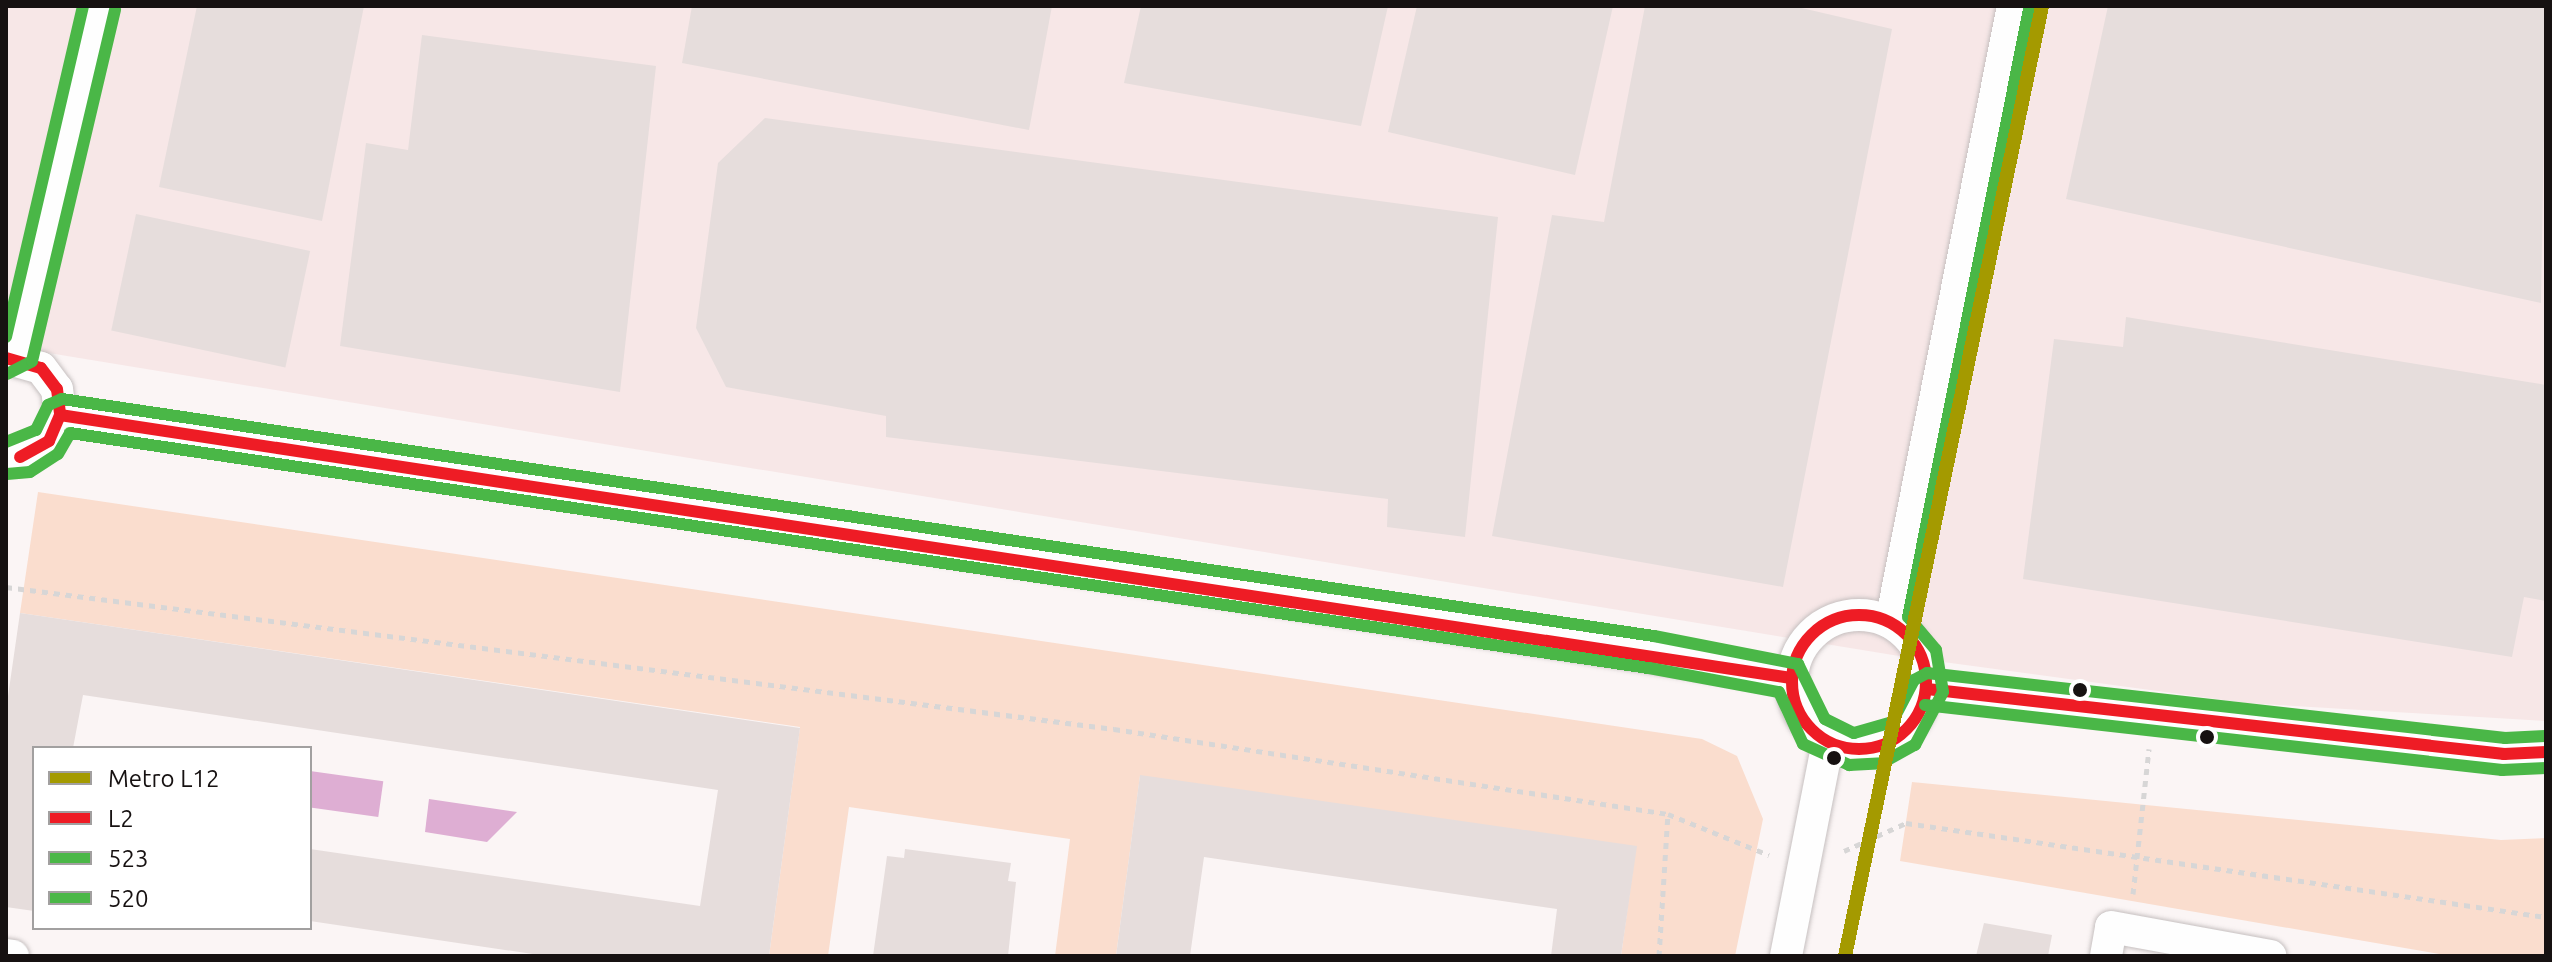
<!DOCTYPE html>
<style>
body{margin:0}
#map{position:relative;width:2552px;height:962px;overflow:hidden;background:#fbf5f5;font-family:Ubuntu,sans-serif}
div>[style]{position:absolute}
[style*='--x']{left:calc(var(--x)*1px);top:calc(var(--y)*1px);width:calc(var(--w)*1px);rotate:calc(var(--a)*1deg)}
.built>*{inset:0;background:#f7e7e7}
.green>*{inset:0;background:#faddce}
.water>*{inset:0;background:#deaed3;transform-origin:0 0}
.building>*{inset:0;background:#e6dddc;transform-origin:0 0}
.path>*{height:5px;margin-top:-2.5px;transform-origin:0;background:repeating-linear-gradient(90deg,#d7d6d6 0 6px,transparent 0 12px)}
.roads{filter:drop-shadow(0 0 2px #c6c0c0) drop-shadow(0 0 2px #c6c0c0)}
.minor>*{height:32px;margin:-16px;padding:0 16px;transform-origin:16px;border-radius:16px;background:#fefefe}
.minor>.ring{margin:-16px;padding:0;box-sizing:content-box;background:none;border:32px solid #fefefe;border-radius:50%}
.bus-1>*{height:12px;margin:-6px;padding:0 6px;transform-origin:6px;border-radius:6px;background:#ee1c25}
.bus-1>.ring{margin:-6px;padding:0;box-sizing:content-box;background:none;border:12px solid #ee1c25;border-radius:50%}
.bus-2>*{height:12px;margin:-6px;padding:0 6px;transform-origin:6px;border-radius:6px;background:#4ab747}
.bus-3>*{height:12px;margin:-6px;padding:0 6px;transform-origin:6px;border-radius:6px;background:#4ab747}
.metro-1>*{height:14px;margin:-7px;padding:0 7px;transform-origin:7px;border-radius:7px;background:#a49a00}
.dots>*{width:22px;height:22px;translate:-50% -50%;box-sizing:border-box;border:4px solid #fff;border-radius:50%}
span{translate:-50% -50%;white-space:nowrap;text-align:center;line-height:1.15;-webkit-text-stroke:8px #fff;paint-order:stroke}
.frame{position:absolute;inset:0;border:8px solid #161111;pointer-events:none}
.legend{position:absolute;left:32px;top:746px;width:280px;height:184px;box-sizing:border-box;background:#fff;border:2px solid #a2a0a0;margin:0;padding:10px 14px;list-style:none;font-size:24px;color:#161111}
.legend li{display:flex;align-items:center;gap:16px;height:40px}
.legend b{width:40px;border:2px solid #a2a0a0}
</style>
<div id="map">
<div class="built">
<i style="clip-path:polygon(6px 6px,2546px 6px,2546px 721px,2246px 703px,1899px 656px,6px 346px)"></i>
</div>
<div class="green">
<i style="clip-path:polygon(38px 492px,1702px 739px,1737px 756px,1763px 819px,1735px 956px,1621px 956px,1636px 847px,1140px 776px,1116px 956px,1055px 956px,1070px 839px,849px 807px,828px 956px,769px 956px,800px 727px,20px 613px)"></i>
<i style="clip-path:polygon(1912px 782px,2501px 840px,2546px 838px,2546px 956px,2451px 956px,1900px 861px)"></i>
</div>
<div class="water">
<i style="left:310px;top:771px;width:74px;height:36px;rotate:8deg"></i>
<i style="clip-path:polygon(429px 799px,517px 812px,487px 842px,425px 832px)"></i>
</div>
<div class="building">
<i style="clip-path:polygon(197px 6px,364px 6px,322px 221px,159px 187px)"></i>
<i style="clip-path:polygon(692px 6px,1052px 6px,1029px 130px,682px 63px)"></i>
<i style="clip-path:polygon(1141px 6px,1388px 6px,1361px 126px,1124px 83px)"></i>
<i style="clip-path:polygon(1417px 6px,1613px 6px,1575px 175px,1388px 132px)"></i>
<i style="clip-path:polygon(1645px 6px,1793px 6px,1892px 29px,1783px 587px,1492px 536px,1552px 215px,1604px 222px)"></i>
<i style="clip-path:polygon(2108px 6px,2546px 6px,2541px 303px,2066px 199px)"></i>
<i style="clip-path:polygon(422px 35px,656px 66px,620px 392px,340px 346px,366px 143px,408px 150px)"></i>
<i style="clip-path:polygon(765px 118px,1498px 217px,1465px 537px,1387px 527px,1388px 499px,886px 437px,886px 416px,726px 387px,696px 328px,718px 163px)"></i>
<i style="left:136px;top:214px;width:178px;height:119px;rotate:12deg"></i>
<i style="clip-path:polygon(2126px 317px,2546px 385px,2546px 601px,2524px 597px,2512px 657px,2023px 579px,2054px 339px,2123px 347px)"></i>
<i style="clip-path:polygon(20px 613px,800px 728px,769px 956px,546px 956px,310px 921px,310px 849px,700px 906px,718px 790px,83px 695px,73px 748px,34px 748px,34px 911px,6px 907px,6px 710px)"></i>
<i style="clip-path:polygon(1140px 775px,1637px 846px,1621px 956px,1551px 956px,1557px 909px,1204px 857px,1190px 956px,1116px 956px)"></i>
<i style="clip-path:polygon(905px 849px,1011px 863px,1008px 881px,1016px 882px,1008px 956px,873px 956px,887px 856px,904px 858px)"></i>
<i style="clip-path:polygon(1984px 923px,2052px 935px,2048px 956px,1976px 956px)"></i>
</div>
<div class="path">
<i style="--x:6;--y:587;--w:1117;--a:7.3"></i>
<i style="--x:1114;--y:729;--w:560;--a:8.72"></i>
<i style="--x:1668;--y:814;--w:109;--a:22.1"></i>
<i style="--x:1844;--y:851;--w:68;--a:-24.3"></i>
<i style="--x:1906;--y:823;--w:647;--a:8.36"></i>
<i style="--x:2133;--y:894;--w:146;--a:-83.7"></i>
<i style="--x:1659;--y:956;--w:142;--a:-86.4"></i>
</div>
<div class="roads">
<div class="minor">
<i style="--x:17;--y:357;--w:360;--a:-76.9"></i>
<i style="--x:6;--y:358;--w:36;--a:16"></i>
<i style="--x:41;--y:368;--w:26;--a:53"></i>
<i style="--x:57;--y:389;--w:26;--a:83"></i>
<i style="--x:60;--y:415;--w:28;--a:113"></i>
<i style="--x:49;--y:441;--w:30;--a:147"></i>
<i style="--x:24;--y:457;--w:18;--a:177"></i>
<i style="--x:60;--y:415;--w:1751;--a:8.64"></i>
<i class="ring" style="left:1792px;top:615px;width:102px;height:102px"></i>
<i style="--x:1891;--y:622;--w:628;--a:-78.8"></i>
<i style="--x:1927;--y:689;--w:581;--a:6.43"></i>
<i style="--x:2504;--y:754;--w:42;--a:-2.7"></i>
<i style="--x:6;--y:955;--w:7;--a:8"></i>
<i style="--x:1786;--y:956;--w:218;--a:-78.9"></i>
<i style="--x:2106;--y:956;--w:29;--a:-80"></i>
<i style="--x:2111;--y:927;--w:162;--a:10.3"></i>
</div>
</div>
<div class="bus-1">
<i style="--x:6;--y:358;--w:36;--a:16"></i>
<i style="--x:41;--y:368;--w:26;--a:53"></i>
<i style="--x:57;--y:389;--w:26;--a:83"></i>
<i style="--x:60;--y:415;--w:28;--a:113"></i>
<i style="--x:49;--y:441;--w:33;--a:151"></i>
<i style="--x:60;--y:415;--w:1751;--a:8.64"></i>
<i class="ring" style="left:1792px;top:615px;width:122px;height:122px"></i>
<i style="--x:1927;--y:689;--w:581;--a:6.43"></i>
<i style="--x:2504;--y:754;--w:42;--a:-2.7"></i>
</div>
<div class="bus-2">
<i style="--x:7;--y:374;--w:28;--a:-27"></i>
<i style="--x:32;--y:361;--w:361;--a:-76.7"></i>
<i style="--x:7;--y:474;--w:23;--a:-5"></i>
<i style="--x:30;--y:472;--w:33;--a:-33"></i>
<i style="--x:58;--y:454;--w:24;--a:-60"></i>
<i style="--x:70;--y:433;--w:1596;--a:8.47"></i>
<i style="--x:1649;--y:668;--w:132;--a:10.5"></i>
<i style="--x:1779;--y:692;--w:57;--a:65.2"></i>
<i style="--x:1803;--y:744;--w:51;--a:24.5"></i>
<i style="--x:1849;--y:765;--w:33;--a:-3"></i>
<i style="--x:1882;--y:763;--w:38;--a:-29"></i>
<i style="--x:1915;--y:745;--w:60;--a:-62.2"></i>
<i style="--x:1943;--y:692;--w:43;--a:-99.5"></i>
<i style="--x:1936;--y:650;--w:43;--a:-130.3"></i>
<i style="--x:1908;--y:617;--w:620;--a:-78.74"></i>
<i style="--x:1925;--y:705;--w:581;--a:6.43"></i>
<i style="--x:2502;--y:770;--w:44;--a:-2.6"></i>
</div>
<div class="bus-3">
<i style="--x:6;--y:337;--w:340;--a:-76.9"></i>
<i style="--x:6;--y:442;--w:32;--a:-22"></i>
<i style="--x:36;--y:430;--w:28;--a:-64"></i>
<i style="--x:48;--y:405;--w:15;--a:-23"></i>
<i style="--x:62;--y:399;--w:1610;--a:8.47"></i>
<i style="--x:1654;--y:636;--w:147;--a:11"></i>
<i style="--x:1798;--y:664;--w:61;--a:63.9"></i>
<i style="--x:1825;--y:719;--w:32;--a:26"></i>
<i style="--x:1854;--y:733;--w:40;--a:-16"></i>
<i style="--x:1892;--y:722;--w:47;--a:-62.4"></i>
<i style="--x:1914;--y:680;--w:15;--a:-28"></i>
<i style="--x:1927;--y:673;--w:582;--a:6.42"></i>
<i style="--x:2505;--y:738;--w:40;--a:-2.9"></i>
</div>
<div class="metro-1">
<i style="--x:1845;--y:956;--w:970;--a:-78.28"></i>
</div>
<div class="dots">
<i style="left:2080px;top:690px;background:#161111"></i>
<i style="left:2207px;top:737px;background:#161111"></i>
<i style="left:1834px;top:758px;background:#161111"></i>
</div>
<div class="frame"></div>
<ul class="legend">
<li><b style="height:10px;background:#a49a00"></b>Metro L12</li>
<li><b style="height:10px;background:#ee1c25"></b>L2</li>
<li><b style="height:10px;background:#4ab747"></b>523</li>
<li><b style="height:10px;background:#4ab747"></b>520</li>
</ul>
</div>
